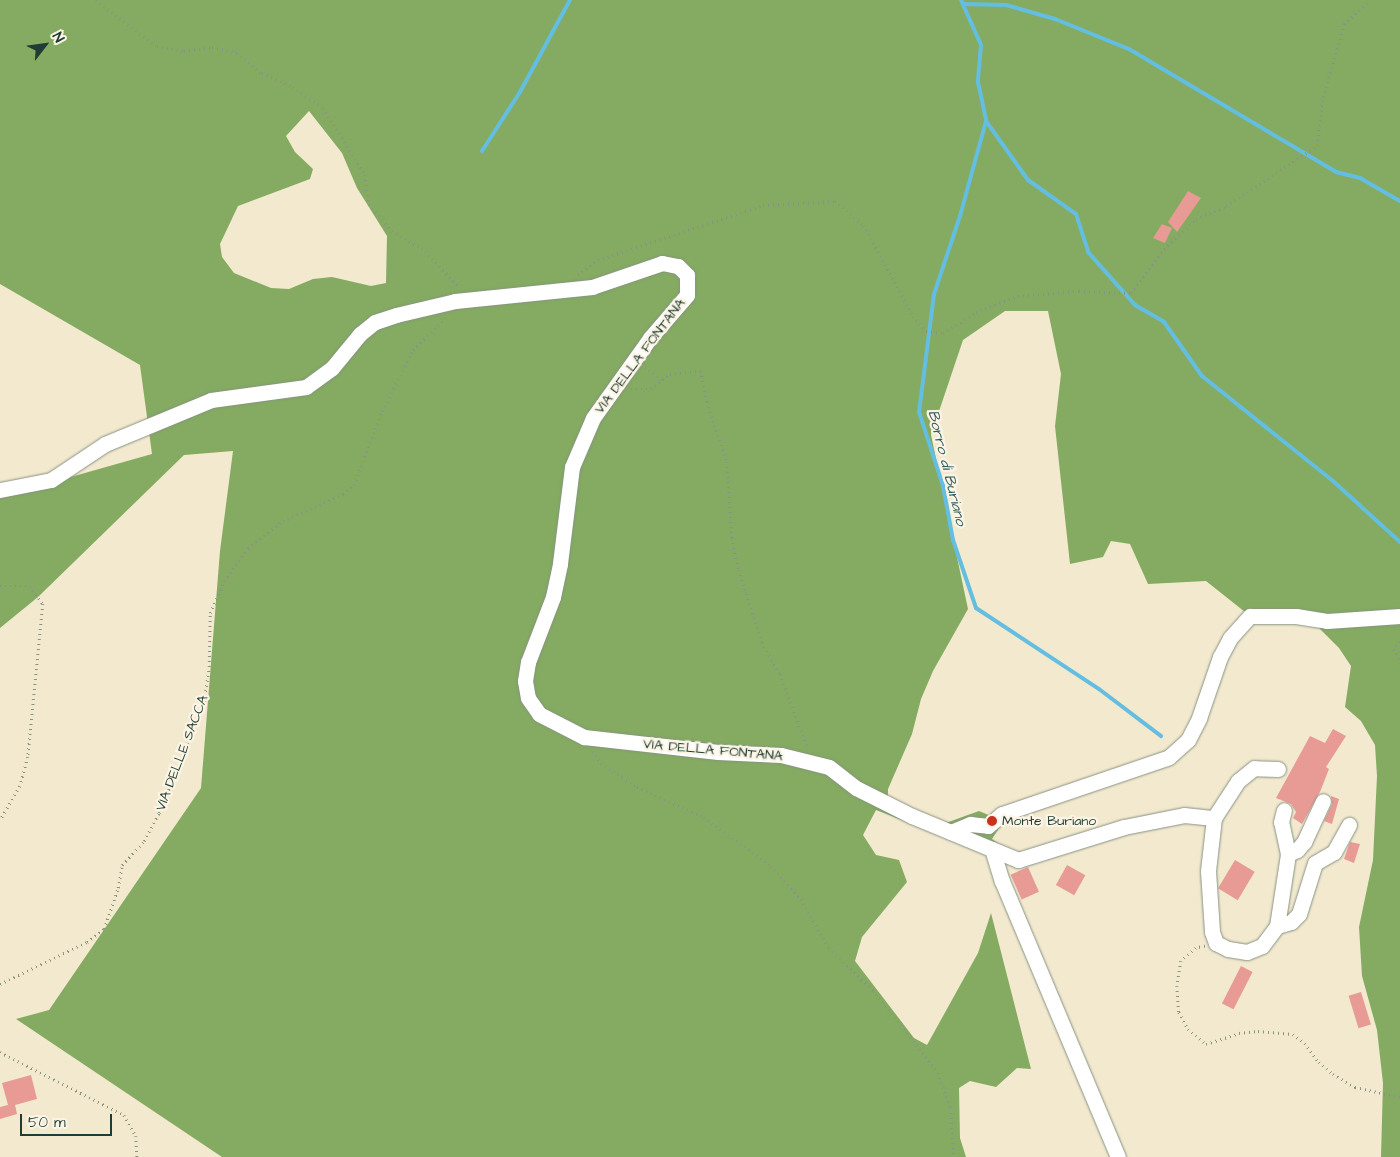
<!DOCTYPE html>
<style>
body{margin:0}
#map{position:relative;width:1400px;height:1157px;overflow:hidden;background:#f2e9cf;font-family:"Architects Daughter",sans-serif}
div>[style]{position:absolute}
[style*='--x']{left:calc(var(--x)*1px);top:calc(var(--y)*1px);width:calc(var(--w)*1px);rotate:calc(var(--a)*1deg)}
.forest>*{inset:0;background:#84ab61}
.stream>*{height:4px;margin:-2px;padding:0 2px;transform-origin:2px;border-radius:2px;background:#64bee1}
.building>*{inset:0;background:#e89b94;transform-origin:0 0}
.path>*{height:2.5px;margin-top:-1.25px;transform-origin:0;background:repeating-linear-gradient(90deg,#889382 0 1px,transparent 0 5px)}
.roads{filter:drop-shadow(0 0 1px #889382) drop-shadow(0 0 1px #889382)}
.minor>*{height:15px;margin:-7.5px;padding:0 7.5px;transform-origin:7.5px;border-radius:7.5px;background:#fff}
.dots>*{width:14px;height:14px;translate:-50% -50%;box-sizing:border-box;border:2px solid #fcf5e5;border-radius:50%}
span{translate:-50% -50%;white-space:nowrap;text-align:center;line-height:1.15;-webkit-text-stroke:4.5px #fcf5e5;paint-order:stroke}
.street-label{font-size:14px;color:#1f3d34}
.poi-label{font-size:14px;color:#1f3d34}
.left{translate:0 -50%;text-align:left}
.water-label{font-size:15px;color:#305d5f;font-style:italic}
.north{position:absolute;left:20px;top:20px;width:50px;height:50px;-webkit-text-stroke:4px #fcf5e5;paint-order:stroke;rotate:60deg;font-size:14px;font-weight:700;line-height:20px;text-align:center;color:#1f3d34}
.north::after{content:'';display:block;margin:auto;width:18px;height:22px;background:#1f3d34;clip-path:polygon(50% 0,100% 100%,50% 72%,0 100%)}
.scale{position:absolute;left:20px;top:1114px;width:92px;height:22px;box-sizing:border-box;border:2px solid #1f3d34;border-top:0;padding-left:6px;font-size:15px;line-height:18px;white-space:nowrap;color:#1f3d34;-webkit-text-stroke:4px #fcf5e5;paint-order:stroke}
</style>
<div id="map">
<div class="forest">
<i style="clip-path:polygon(evenodd,0 0,1400px 0,1400px 1157px,1381px 1157px,1383px 1083px,1377px 1030px,1362px 976px,1359px 927px,1373px 860px,1377px 776px,1375px 745px,1361px 721px,1345px 707px,1351px 666px,1339px 648px,1312px 621px,1262px 619px,1248px 625px,1235px 638px,1175px 755px,1141px 775px,1065px 798px,1003px 822px,992px 839px,1007px 850px,986px 853px,876px 810px,863px 835px,876px 855px,899px 860px,907px 882px,862px 937px,855px 961px,914px 1038px,927px 1045px,978px 953px,991px 913px,1031px 1069px,1017px 1068px,996px 1087px,970px 1081px,959px 1088px,960px 1138px,966px 1157px,222px 1157px,16px 1019px,49px 1010px,201px 788px,220px 551px,233px 451px,184px 455px,38px 597px,0 628px,0 497px,152px 454px,140px 365px,0 284px,0 0,309px 111px,342px 153px,357px 188px,387px 236px,386px 283px,371px 286px,332px 277px,313px 279px,289px 289px,271px 288px,234px 273px,222px 257px,220px 244px,238px 206px,310px 179px,313px 169px,295px 152px,286px 136px,309px 111px,0 0,1005px 311px,1048px 311px,1061px 374px,1055px 426px,1070px 564px,1103px 557px,1111px 541px,1130px 544px,1148px 584px,1206px 581px,1245px 612px,1177px 747px,991px 816px,979px 811px,943px 824px,888px 798px,888px 789px,912px 734px,921px 699px,933px 671px,968px 609px,931px 435px,963px 340px,1005px 311px)"></i>
</div>
<div class="stream">
<i style="--x:961;--y:0;--w:49;--a:66"></i>
<i style="--x:981;--y:45;--w:37;--a:95"></i>
<i style="--x:978;--y:82;--w:40;--a:78"></i>
<i style="--x:986;--y:121;--w:98;--a:105.3"></i>
<i style="--x:960;--y:216;--w:82;--a:108.4"></i>
<i style="--x:934;--y:294;--w:119;--a:97.2"></i>
<i style="--x:919;--y:412;--w:78;--a:72"></i>
<i style="--x:943;--y:486;--w:55;--a:79.5"></i>
<i style="--x:953;--y:540;--w:72;--a:71.3"></i>
<i style="--x:976;--y:608;--w:147;--a:33.4"></i>
<i style="--x:1099;--y:689;--w:78;--a:37.2"></i>
<i style="--x:963;--y:4;--w:43;--a:1.3"></i>
<i style="--x:1006;--y:5;--w:51;--a:15.9"></i>
<i style="--x:1055;--y:19;--w:80;--a:22.1"></i>
<i style="--x:1129;--y:49;--w:241;--a:30.7"></i>
<i style="--x:1336;--y:172;--w:25;--a:14"></i>
<i style="--x:1360;--y:178;--w:46;--a:29.9"></i>
<i style="--x:986;--y:121;--w:72;--a:54.6"></i>
<i style="--x:1028;--y:180;--w:59;--a:35.3"></i>
<i style="--x:1076;--y:214;--w:40;--a:72"></i>
<i style="--x:1088;--y:252;--w:71;--a:48.4"></i>
<i style="--x:1135;--y:305;--w:34;--a:30"></i>
<i style="--x:1164;--y:322;--w:66;--a:54.9"></i>
<i style="--x:1202;--y:376;--w:168;--a:38.7"></i>
<i style="--x:1333;--y:481;--w:91;--a:42.3"></i>
<i style="--x:482;--y:151;--w:70;--a:-57.2"></i>
<i style="--x:520;--y:92;--w:105;--a:-61.5"></i>
</div>
<div class="building">
<i style="clip-path:polygon(1188px 191px,1201px 198px,1177px 232px,1168px 222px)"></i>
<i style="clip-path:polygon(1162px 224px,1172px 228px,1165px 243px,1153px 238px)"></i>
<i style="clip-path:polygon(1333px 729px,1346px 736px,1326px 767px,1329px 769px,1320px 792px,1302px 824px,1293px 818px,1296px 812px,1291px 804px,1276px 798px,1310px 736px,1325px 743px)"></i>
<i style="clip-path:polygon(1331px 796px,1339px 799px,1332px 824px,1324px 821px,1332px 804px)"></i>
<i style="clip-path:polygon(1350px 842px,1360px 844px,1354px 863px,1344px 859px)"></i>
<i style="left:1235px;top:860px;width:23px;height:33px;rotate:31deg"></i>
<i style="left:1067px;top:865px;width:21px;height:23px;rotate:29deg"></i>
<i style="left:1028px;top:867px;width:27px;height:19px;rotate:66deg"></i>
<i style="left:1241px;top:966px;width:13px;height:42px;rotate:27deg"></i>
<i style="left:1361px;top:992px;width:34px;height:13px;rotate:73deg"></i>
<i style="clip-path:polygon(31px 1075px,37px 1099px,15px 1105px,17px 1114px,0 1119px,0 1107px,8px 1105px,2px 1083px)"></i>
</div>
<div class="path">
<i style="--x:96;--y:0;--w:76;--a:37"></i>
<i style="--x:157;--y:46;--w:27;--a:10"></i>
<i style="--x:184;--y:51;--w:28;--a:-8"></i>
<i style="--x:212;--y:47;--w:26;--a:13"></i>
<i style="--x:237;--y:53;--w:32;--a:39"></i>
<i style="--x:262;--y:73;--w:34;--a:24"></i>
<i style="--x:293;--y:87;--w:37;--a:35"></i>
<i style="--x:323;--y:108;--w:79;--a:57.9"></i>
<i style="--x:365;--y:175;--w:29;--a:82"></i>
<i style="--x:369;--y:204;--w:35;--a:50"></i>
<i style="--x:392;--y:231;--w:34;--a:30"></i>
<i style="--x:422;--y:248;--w:54;--a:46.5"></i>
<i style="--x:578;--y:275;--w:25;--a:-37"></i>
<i style="--x:598;--y:260;--w:174;--a:-18.4"></i>
<i style="--x:763;--y:205;--w:72;--a:-3.2"></i>
<i style="--x:835;--y:201;--w:38;--a:40"></i>
<i style="--x:864;--y:225;--w:103;--a:61.7"></i>
<i style="--x:913;--y:316;--w:20;--a:49"></i>
<i style="--x:926;--y:331;--w:17;--a:7"></i>
<i style="--x:943;--y:333;--w:39;--a:-32"></i>
<i style="--x:976;--y:312;--w:45;--a:-20.9"></i>
<i style="--x:1018;--y:296;--w:61;--a:-4.7"></i>
<i style="--x:1079;--y:291;--w:52;--a:2.2"></i>
<i style="--x:1131;--y:293;--w:55;--a:-53.1"></i>
<i style="--x:1164;--y:249;--w:44;--a:-43.2"></i>
<i style="--x:1196;--y:219;--w:33;--a:-23"></i>
<i style="--x:1226;--y:206;--w:109;--a:-33.4"></i>
<i style="--x:1317;--y:146;--w:49;--a:-83"></i>
<i style="--x:1323;--y:97;--w:76;--a:-74"></i>
<i style="--x:1344;--y:24;--w:35;--a:-43"></i>
<i style="--x:645;--y:367;--w:21;--a:37"></i>
<i style="--x:631;--y:389;--w:20;--a:0"></i>
<i style="--x:651;--y:389;--w:24;--a:-38"></i>
<i style="--x:670;--y:374;--w:31;--a:-6"></i>
<i style="--x:701;--y:371;--w:32;--a:79"></i>
<i style="--x:707;--y:402;--w:63;--a:71.6"></i>
<i style="--x:727;--y:462;--w:76;--a:86.2"></i>
<i style="--x:732;--y:538;--w:33;--a:78"></i>
<i style="--x:739;--y:570;--w:76;--a:72.3"></i>
<i style="--x:762;--y:642;--w:37;--a:61"></i>
<i style="--x:780;--y:674;--w:80;--a:69.5"></i>
<i style="--x:0;--y:586;--w:30;--a:0"></i>
<i style="--x:30;--y:586;--w:22;--a:54"></i>
<i style="--x:43;--y:604;--w:154;--a:95.6"></i>
<i style="--x:28;--y:757;--w:30;--a:105"></i>
<i style="--x:20;--y:786;--w:39;--a:120"></i>
<i style="--x:1400;--y:642;--w:9;--a:131"></i>
<i style="--x:1394;--y:649;--w:13;--a:63"></i>
<i style="--x:593;--y:751;--w:14;--a:56"></i>
<i style="--x:601;--y:763;--w:43;--a:33.7"></i>
<i style="--x:637;--y:787;--w:73;--a:24.1"></i>
<i style="--x:704;--y:817;--w:83;--a:36.2"></i>
<i style="--x:771;--y:866;--w:45;--a:47.7"></i>
<i style="--x:801;--y:899;--w:56;--a:60.3"></i>
<i style="--x:829;--y:948;--w:61;--a:43.7"></i>
<i style="--x:873;--y:990;--w:105;--a:51.9"></i>
<i style="--x:938;--y:1073;--w:37;--a:70"></i>
<i style="--x:951;--y:1108;--w:49;--a:86.5"></i>
<i style="--x:1205;--y:946;--w:9;--a:167"></i>
<i style="--x:1196;--y:948;--w:20;--a:139"></i>
<i style="--x:1181;--y:961;--w:25;--a:99"></i>
<i style="--x:1177;--y:986;--w:26;--a:86"></i>
<i style="--x:1179;--y:1012;--w:19;--a:62"></i>
<i style="--x:1188;--y:1029;--w:23;--a:40"></i>
<i style="--x:1206;--y:1044;--w:35;--a:-18"></i>
<i style="--x:1239;--y:1033;--w:19;--a:-6"></i>
<i style="--x:1258;--y:1031;--w:35;--a:5"></i>
<i style="--x:1293;--y:1034;--w:15;--a:37"></i>
<i style="--x:1305;--y:1043;--w:24;--a:54"></i>
<i style="--x:1319;--y:1062;--w:18;--a:41"></i>
<i style="--x:1333;--y:1074;--w:26;--a:31"></i>
<i style="--x:1355;--y:1087;--w:46;--a:12.5"></i>
<i style="--x:0;--y:984;--w:97;--a:-25.8"></i>
<i style="--x:87;--y:942;--w:21;--a:-37"></i>
<i style="--x:104;--y:929;--w:43;--a:-71.1"></i>
<i style="--x:118;--y:888;--w:23;--a:-80"></i>
<i style="--x:122;--y:865;--w:33;--a:-47"></i>
<i style="--x:144;--y:841;--w:32;--a:-62"></i>
<i style="--x:159;--y:813;--w:116;--a:-67.6"></i>
<i style="--x:203;--y:706;--w:39;--a:-81"></i>
<i style="--x:209;--y:667;--w:54;--a:-88.9"></i>
<i style="--x:210;--y:613;--w:35;--a:-66"></i>
<i style="--x:224;--y:581;--w:41;--a:-54"></i>
<i style="--x:248;--y:548;--w:44;--a:-37.6"></i>
<i style="--x:283;--y:521;--w:66;--a:-24.2"></i>
<i style="--x:343;--y:494;--w:14;--a:-39"></i>
<i style="--x:354;--y:485;--w:79;--a:-69.3"></i>
<i style="--x:382;--y:411;--w:68;--a:-63.1"></i>
<i style="--x:413;--y:350;--w:47;--a:-45"></i>
<i style="--x:0;--y:1052;--w:139;--a:26.9"></i>
<i style="--x:124;--y:1115;--w:24;--a:60"></i>
<i style="--x:136;--y:1136;--w:21;--a:87"></i>
</div>
<div class="roads">
<div class="minor">
<i style="--x:0;--y:490;--w:52;--a:-11.1"></i>
<i style="--x:51;--y:480;--w:65;--a:-33.7"></i>
<i style="--x:105;--y:444;--w:115;--a:-22.5"></i>
<i style="--x:211;--y:400;--w:96;--a:-7.8"></i>
<i style="--x:306;--y:387;--w:32;--a:-36"></i>
<i style="--x:332;--y:368;--w:44;--a:-50.5"></i>
<i style="--x:360;--y:334;--w:19;--a:-39"></i>
<i style="--x:375;--y:322;--w:22;--a:-18"></i>
<i style="--x:396;--y:315;--w:61;--a:-13.3"></i>
<i style="--x:455;--y:301;--w:138;--a:-5.8"></i>
<i style="--x:592;--y:287;--w:74;--a:-18.9"></i>
<i style="--x:662;--y:263;--w:16;--a:11"></i>
<i style="--x:678;--y:266;--w:13;--a:45"></i>
<i style="--x:687;--y:275;--w:20;--a:90"></i>
<i style="--x:687;--y:295;--w:57;--a:130.7"></i>
<i style="--x:650;--y:338;--w:98;--a:125.5"></i>
<i style="--x:593;--y:418;--w:53;--a:113.2"></i>
<i style="--x:572;--y:467;--w:98;--a:97.1"></i>
<i style="--x:560;--y:564;--w:34;--a:102"></i>
<i style="--x:553;--y:597;--w:70;--a:111"></i>
<i style="--x:528;--y:662;--w:19;--a:99"></i>
<i style="--x:525;--y:681;--w:17;--a:80"></i>
<i style="--x:528;--y:698;--w:19;--a:55"></i>
<i style="--x:539;--y:714;--w:51;--a:27.1"></i>
<i style="--x:584;--y:737;--w:135;--a:6.4"></i>
<i style="--x:718;--y:752;--w:63;--a:2.7"></i>
<i style="--x:781;--y:755;--w:49;--a:14"></i>
<i style="--x:829;--y:767;--w:34;--a:38"></i>
<i style="--x:856;--y:788;--w:63;--a:26.6"></i>
<i style="--x:912;--y:816;--w:115;--a:22.5"></i>
<i style="--x:1018;--y:860;--w:111;--a:-17.3"></i>
<i style="--x:1124;--y:827;--w:61;--a:-11.3"></i>
<i style="--x:1184;--y:815;--w:30;--a:6"></i>
<i style="--x:1278;--y:769;--w:24;--a:-178"></i>
<i style="--x:1254;--y:768;--w:21;--a:141"></i>
<i style="--x:1238;--y:781;--w:44;--a:123"></i>
<i style="--x:1214;--y:818;--w:53;--a:96.5"></i>
<i style="--x:1208;--y:871;--w:61;--a:86.2"></i>
<i style="--x:1212;--y:932;--w:12;--a:70"></i>
<i style="--x:1216;--y:943;--w:13;--a:27"></i>
<i style="--x:1228;--y:949;--w:19;--a:9"></i>
<i style="--x:1247;--y:952;--w:16;--a:-22"></i>
<i style="--x:1262;--y:946;--w:25;--a:-53"></i>
<i style="--x:1277;--y:926;--w:73;--a:-81.3"></i>
<i style="--x:1288;--y:854;--w:33;--a:-102"></i>
<i style="--x:1281;--y:822;--w:12;--a:-76"></i>
<i style="--x:951;--y:832;--w:21;--a:-23"></i>
<i style="--x:970;--y:824;--w:18;--a:6"></i>
<i style="--x:988;--y:826;--w:18;--a:-41"></i>
<i style="--x:1002;--y:814;--w:176;--a:-18.8"></i>
<i style="--x:1169;--y:757;--w:25;--a:-42"></i>
<i style="--x:1188;--y:740;--w:25;--a:-63"></i>
<i style="--x:1199;--y:718;--w:65;--a:-71"></i>
<i style="--x:1220;--y:657;--w:21;--a:-62"></i>
<i style="--x:1230;--y:638;--w:30;--a:-48"></i>
<i style="--x:1250;--y:616;--w:46;--a:0"></i>
<i style="--x:1296;--y:616;--w:31;--a:9"></i>
<i style="--x:1327;--y:621;--w:73;--a:-3.9"></i>
<i style="--x:992;--y:849;--w:34;--a:73"></i>
<i style="--x:1002;--y:881;--w:299;--a:67.2"></i>
<i style="--x:1288;--y:854;--w:10;--a:-24"></i>
<i style="--x:1297;--y:850;--w:11;--a:-49"></i>
<i style="--x:1304;--y:842;--w:45;--a:-65.1"></i>
<i style="--x:1277;--y:926;--w:15;--a:-16"></i>
<i style="--x:1291;--y:922;--w:11;--a:-45"></i>
<i style="--x:1299;--y:914;--w:53;--a:-72.6"></i>
<i style="--x:1315;--y:863;--w:22;--a:-30"></i>
<i style="--x:1334;--y:852;--w:31;--a:-61"></i>
</div>
</div>
<div class="dots">
<i style="left:992px;top:821px;background:#c8321e"></i>
</div>
<div class="street-label">
<span style="left:640px;top:356px;rotate:-53deg">VIA DELLA FONTANA</span>
<span style="left:713px;top:750px;rotate:5deg">VIA DELLA FONTANA</span>
<span style="left:182px;top:753px;rotate:-69deg">VIA DELLE SACCA</span>
</div>
<div class="poi-label">
<span class="left" style="left:1002px;top:821px">Monte Buriano</span>
</div>
<div class="water-label">
<span style="left:947px;top:468px;rotate:76deg">Borro di Buriano</span>
</div>
<div class="north">N</div>
<div class="scale">50 m</div>
</div>
